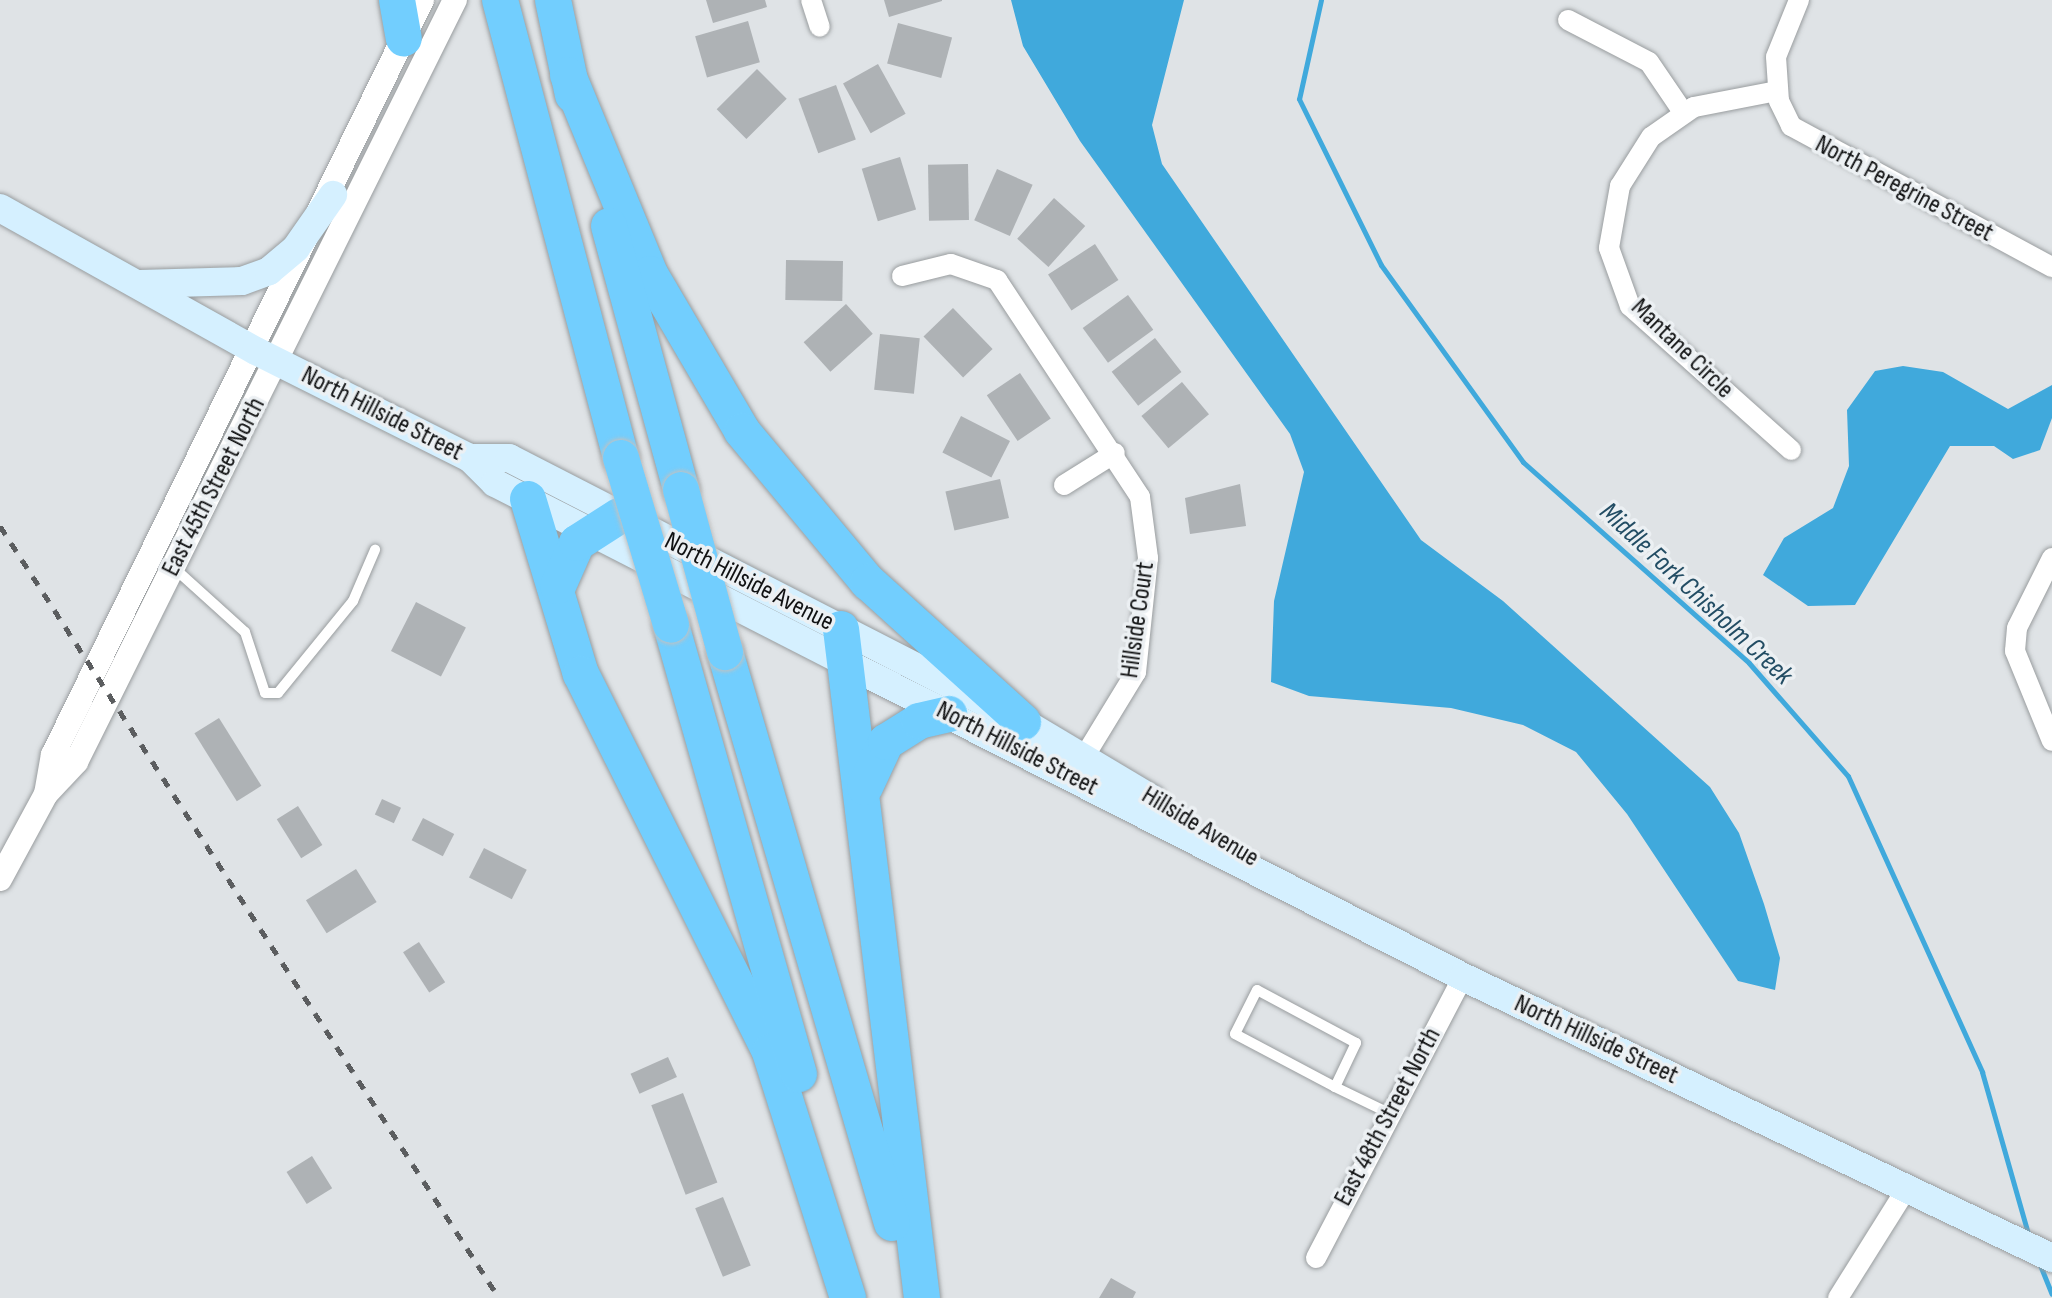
<!DOCTYPE html>
<style>
body{margin:0}
#map{position:relative;width:2052px;height:1298px;overflow:hidden;background:#dfe3e6;font-family:"Sofia Sans Condensed",sans-serif}
div>[style]{position:absolute}
[style*='--x']{left:calc(var(--x)*1px);top:calc(var(--y)*1px);width:calc(var(--w)*1px);rotate:calc(var(--a)*1deg)}
.water>*{inset:0;background:#40a9dc}
.stream>*{height:5px;margin:-2.5px;padding:0 2.5px;transform-origin:2.5px;border-radius:2.5px;background:#40a9dc}
.building>*{inset:0;background:#aeb2b5;transform-origin:0 0}
.roads{filter:drop-shadow(0 0 2px #999d9f) drop-shadow(0 0 2px #999d9f)}
.service>*{height:10px;margin:-5px;padding:0 5px;transform-origin:5px;border-radius:5px;background:#fff}
.minor>*{height:20px;margin:-10px;padding:0 10px;transform-origin:10px;border-radius:10px;background:#fff}
.tertiary>*{height:24px;margin:-12px;padding:0 12px;transform-origin:12px;border-radius:12px;background:#fff}
.secondary>*{height:28px;margin:-14px;padding:0 14px;transform-origin:14px;border-radius:14px;background:#d5f0ff}
.motorway>*{height:36px;margin:-18px;padding:0 18px;transform-origin:18px;border-radius:18px;background:#72cefe}
.rail>*{height:5px;margin-top:-2.5px;transform-origin:0;background:repeating-linear-gradient(90deg,#5b5d5f 0 10px,transparent 0 20px)}
.bridges{filter:drop-shadow(0 0 2px #c1c1c1) drop-shadow(0 0 2px #c1c1c1)}
.motorway-bridge>*{height:36px;margin:-18px;padding:0 18px;transform-origin:18px;border-radius:18px;background:#72cefe}
span{translate:-50% -50%;white-space:nowrap;text-align:center;line-height:1.15;-webkit-text-stroke:7px #ecf0f3;paint-order:stroke}
.street-label{font-size:26px;color:#101112}
.water-label{font-size:28px;color:#234d64;font-style:italic}
</style>
<div id="map">
<div class="water">
<i style="clip-path:polygon(1011px 0,1184px 0,1152px 125px,1162px 164px,1421px 540px,1503px 601px,1710px 787px,1739px 833px,1764px 904px,1780px 958px,1775px 990px,1738px 981px,1627px 814px,1576px 752px,1523px 725px,1451px 708px,1309px 696px,1271px 682px,1274px 601px,1304px 472px,1290px 434px,1080px 141px,1023px 46px)"></i>
<i style="clip-path:polygon(1903px 366px,1943px 372px,2008px 409px,2052px 385px,2052px 418px,2040px 450px,2013px 459px,1994px 446px,1950px 446px,1855px 605px,1808px 606px,1763px 575px,1784px 538px,1833px 508px,1849px 466px,1847px 410px,1875px 371px)"></i>
</div>
<div class="stream">
<i style="--x:1321;--y:0;--w:101;--a:102.5"></i>
<i style="--x:1299;--y:99;--w:185;--a:63.7"></i>
<i style="--x:1381;--y:265;--w:243;--a:54.2"></i>
<i style="--x:1523;--y:462;--w:302;--a:41.6"></i>
<i style="--x:1749;--y:663;--w:150;--a:48.8"></i>
<i style="--x:1848;--y:776;--w:325;--a:65.6"></i>
<i style="--x:1982;--y:1072;--w:168;--a:74.1"></i>
<i style="--x:2040;--y:1265;--w:31;--a:68"></i>
</div>
<div class="building">
<i style="clip-path:polygon(706px 0,765px 0,767px 7px,713px 23px)"></i>
<i style="clip-path:polygon(884px 0,942px 0,942px 1px,889px 17px)"></i>
<i style="left:748px;top:21px;width:43px;height:55px;rotate:74deg"></i>
<i style="left:898px;top:23px;width:56px;height:42px;rotate:15deg"></i>
<i style="left:878px;top:64px;width:57px;height:40px;rotate:61deg"></i>
<i style="left:757px;top:69px;width:42px;height:57px;rotate:45deg"></i>
<i style="left:836px;top:85px;width:58px;height:40px;rotate:70deg"></i>
<i style="left:900px;top:157px;width:55px;height:40px;rotate:73deg"></i>
<i style="left:968px;top:164px;width:56px;height:40px;rotate:89deg"></i>
<i style="left:997px;top:169px;width:39px;height:56px;rotate:24deg"></i>
<i style="left:1054px;top:198px;width:42px;height:55px;rotate:42deg"></i>
<i style="left:1095px;top:244px;width:43px;height:56px;rotate:57deg"></i>
<i style="left:786px;top:260px;width:57px;height:40px;rotate:1deg"></i>
<i style="left:1128px;top:295px;width:43px;height:56px;rotate:54deg"></i>
<i style="left:846px;top:304px;width:40px;height:57px;rotate:48deg"></i>
<i style="left:953px;top:308px;width:57px;height:41px;rotate:46deg"></i>
<i style="left:880px;top:334px;width:40px;height:56px;rotate:6deg"></i>
<i style="left:1155px;top:338px;width:43px;height:55px;rotate:52deg"></i>
<i style="left:1020px;top:373px;width:55px;height:40px;rotate:56deg"></i>
<i style="left:1182px;top:382px;width:42px;height:53px;rotate:50deg"></i>
<i style="left:961px;top:416px;width:55px;height:41px;rotate:27deg"></i>
<i style="left:1000px;top:479px;width:40px;height:56px;rotate:77deg"></i>
<i style="clip-path:polygon(1240px 484px,1246px 526px,1190px 534px,1185px 498px)"></i>
<i style="left:416px;top:602px;width:56px;height:55px;rotate:27deg"></i>
<i style="left:219px;top:718px;width:80px;height:29px;rotate:58deg"></i>
<i style="left:382px;top:799px;width:21px;height:17px;rotate:25deg"></i>
<i style="left:298px;top:806px;width:46px;height:25px;rotate:58deg"></i>
<i style="left:423px;top:818px;width:35px;height:25px;rotate:27deg"></i>
<i style="left:484px;top:848px;width:48px;height:33px;rotate:27deg"></i>
<i style="left:356px;top:869px;width:39px;height:59px;rotate:58deg"></i>
<i style="left:419px;top:942px;width:48px;height:19px;rotate:57deg"></i>
<i style="left:668px;top:1057px;width:22px;height:41px;rotate:66deg"></i>
<i style="left:683px;top:1093px;width:96px;height:34px;rotate:69deg"></i>
<i style="left:312px;top:1156px;width:38px;height:30px;rotate:58deg"></i>
<i style="left:723px;top:1197px;width:74px;height:30px;rotate:68deg"></i>
<i style="clip-path:polygon(1111px 1278px,1136px 1292px,1133px 1298px,1099px 1298px)"></i>
</div>
<div class="roads">
<div class="service">
<i style="--x:173;--y:567;--w:97;--a:42.1"></i>
<i style="--x:245;--y:632;--w:64;--a:71.8"></i>
<i style="--x:265;--y:693;--w:13;--a:0"></i>
<i style="--x:278;--y:693;--w:119;--a:-50.8"></i>
<i style="--x:353;--y:601;--w:56;--a:-66.7"></i>
<i style="--x:1335;--y:1087;--w:49;--a:-64.5"></i>
<i style="--x:1356;--y:1043;--w:112;--a:-151.8"></i>
<i style="--x:1257;--y:990;--w:49;--a:116.6"></i>
<i style="--x:1235;--y:1034;--w:113;--a:27.9"></i>
<i style="--x:1335;--y:1087;--w:58;--a:25.7"></i>
</div>
<div class="minor">
<i style="--x:811;--y:0;--w:28;--a:72"></i>
<i style="--x:1799;--y:0;--w:61;--a:112"></i>
<i style="--x:1776;--y:57;--w:44;--a:86.1"></i>
<i style="--x:1779;--y:101;--w:28;--a:64"></i>
<i style="--x:1791;--y:126;--w:297;--a:28.4"></i>
<i style="--x:1568;--y:20;--w:91;--a:27.4"></i>
<i style="--x:1649;--y:62;--w:60;--a:55.8"></i>
<i style="--x:1777;--y:91;--w:85;--a:169.1"></i>
<i style="--x:1694;--y:107;--w:52;--a:145.1"></i>
<i style="--x:1651;--y:137;--w:58;--a:122.3"></i>
<i style="--x:1620;--y:186;--w:63;--a:100.1"></i>
<i style="--x:1609;--y:248;--w:62;--a:70.1"></i>
<i style="--x:1630;--y:306;--w:216;--a:41.8"></i>
<i style="--x:902;--y:276;--w:50;--a:-13.8"></i>
<i style="--x:951;--y:264;--w:49;--a:19.2"></i>
<i style="--x:997;--y:280;--w:260;--a:56.6"></i>
<i style="--x:1140;--y:497;--w:62;--a:82.5"></i>
<i style="--x:1148;--y:558;--w:115;--a:96"></i>
<i style="--x:1136;--y:672;--w:111;--a:121.4"></i>
<i style="--x:1064;--y:485;--w:60;--a:-32.1"></i>
<i style="--x:2052;--y:558;--w:78;--a:116.6"></i>
<i style="--x:2017;--y:628;--w:23;--a:95"></i>
<i style="--x:2015;--y:651;--w:97;--a:67.7"></i>
<i style="--x:1316;--y:1258;--w:317;--a:-62.4"></i>
<i style="--x:1838;--y:1298;--w:130;--a:-57.9"></i>
</div>
<div class="tertiary">
<i style="--x:46;--y:794;--w:40;--a:-80"></i>
<i style="--x:53;--y:755;--w:840;--a:-63.95"></i>
<i style="--x:0;--y:879;--w:97;--a:-61.6"></i>
<i style="--x:46;--y:794;--w:44;--a:-46.8"></i>
<i style="--x:76;--y:762;--w:851;--a:-63.56"></i>
</div>
<div class="secondary">
<i style="--x:0;--y:208;--w:293;--a:29.2"></i>
<i style="--x:256;--y:351;--w:239;--a:26.6"></i>
<i style="--x:470;--y:458;--w:35;--a:45"></i>
<i style="--x:495;--y:483;--w:399;--a:27.1"></i>
<i style="--x:850;--y:665;--w:688;--a:26.97"></i>
<i style="--x:1463;--y:977;--w:653;--a:25.5"></i>
<i style="--x:140;--y:284;--w:102;--a:-1.7"></i>
<i style="--x:242;--y:281;--w:29;--a:-20"></i>
<i style="--x:269;--y:271;--w:35;--a:-40"></i>
<i style="--x:296;--y:248;--w:65;--a:-55.1"></i>
<i style="--x:470;--y:458;--w:39;--a:0"></i>
<i style="--x:509;--y:458;--w:578;--a:27.19"></i>
<i style="--x:1023;--y:722;--w:150;--a:30.8"></i>
</div>
<div class="motorway">
<i style="--x:397;--y:0;--w:39;--a:80"></i>
<i style="--x:500;--y:0;--w:474;--a:75.2"></i>
<i style="--x:553;--y:0;--w:97;--a:78.1"></i>
<i style="--x:568;--y:75;--w:215;--a:67.6"></i>
<i style="--x:650;--y:274;--w:182;--a:59.6"></i>
<i style="--x:742;--y:431;--w:197;--a:50.2"></i>
<i style="--x:868;--y:582;--w:209;--a:42.1"></i>
<i style="--x:609;--y:226;--w:274;--a:74.7"></i>
<i style="--x:528;--y:499;--w:183;--a:73.2"></i>
<i style="--x:581;--y:674;--w:423;--a:63.4"></i>
<i style="--x:770;--y:1052;--w:258;--a:72.4"></i>
<i style="--x:558;--y:586;--w:47;--a:-66.2"></i>
<i style="--x:577;--y:543;--w:50;--a:-32.7"></i>
<i style="--x:671;--y:625;--w:467;--a:74.1"></i>
<i style="--x:841;--y:629;--w:674;--a:83.1"></i>
<i style="--x:725;--y:652;--w:595;--a:73.7"></i>
<i style="--x:865;--y:787;--w:50;--a:-65"></i>
<i style="--x:886;--y:742;--w:39;--a:-32"></i>
<i style="--x:919;--y:721;--w:31;--a:-13"></i>
</div>
</div>
<div class="rail">
<i style="--x:0;--y:526;--w:919;--a:57.12"></i>
</div>
<div class="bridges">
<div class="motorway-bridge">
<i style="--x:621;--y:458;--w:174;--a:73.3"></i>
<i style="--x:681;--y:490;--w:168;--a:74.8"></i>
</div>
</div>
<div class="street-label">
<span style="left:1904px;top:189px;rotate:28deg">North Peregrine Street</span>
<span style="left:1682px;top:349px;rotate:44deg">Mantane Circle</span>
<span style="left:382px;top:414px;rotate:27deg">North Hillside Street</span>
<span style="left:214px;top:487px;rotate:-63deg">East 45th Street North</span>
<span style="left:749px;top:582px;rotate:27deg">North Hillside Avenue</span>
<span style="left:1138px;top:620px;rotate:-82deg">Hillside Court</span>
<span style="left:1017px;top:749px;rotate:27deg">North Hillside Street</span>
<span style="left:1200px;top:827px;rotate:31deg">Hillside Avenue</span>
<span style="left:1596px;top:1040px;rotate:25deg">North Hillside Street</span>
<span style="left:1388px;top:1117px;rotate:-62deg">East 48th Street North</span>
</div>
<div class="water-label">
<span style="left:1696px;top:594px;rotate:43deg">Middle Fork Chisholm Creek</span>
</div>
</div>
